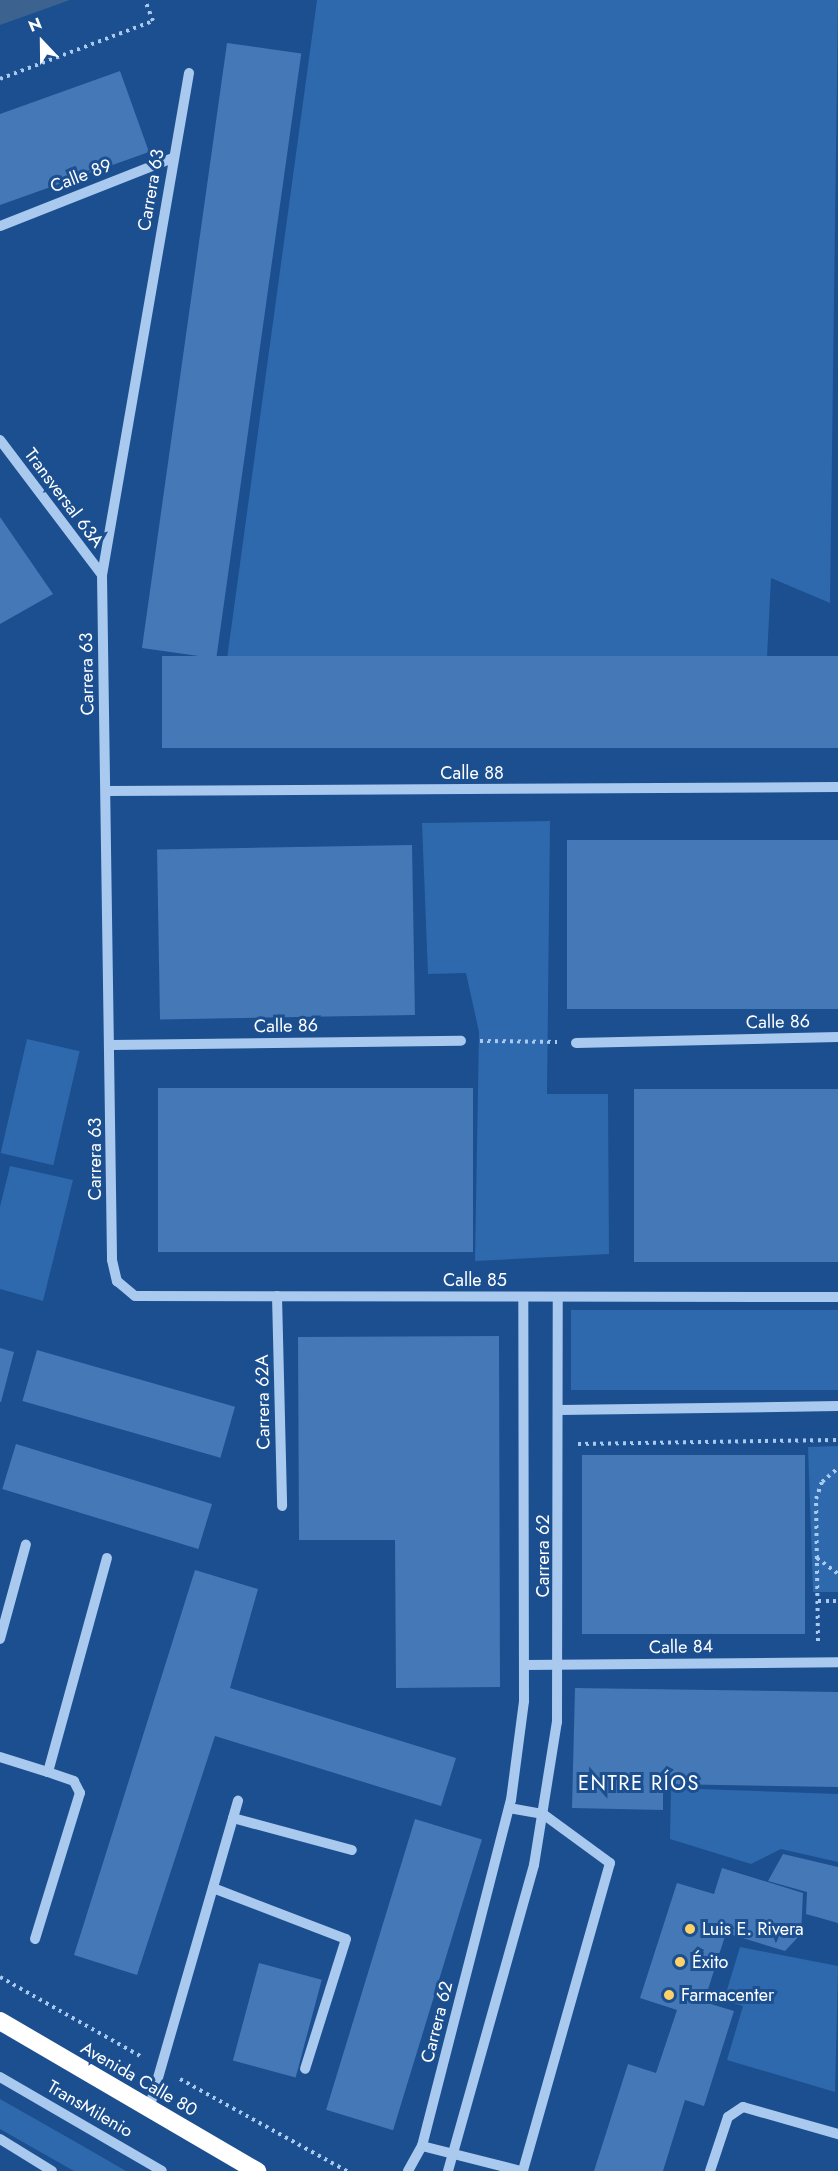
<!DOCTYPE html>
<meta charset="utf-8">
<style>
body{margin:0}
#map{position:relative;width:838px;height:2171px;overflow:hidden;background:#1b4f8f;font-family:Jost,sans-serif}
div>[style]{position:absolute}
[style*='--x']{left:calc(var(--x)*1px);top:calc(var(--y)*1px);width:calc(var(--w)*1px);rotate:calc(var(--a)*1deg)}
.green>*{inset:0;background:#2e69ad;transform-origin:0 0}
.water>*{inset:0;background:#3c6290}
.building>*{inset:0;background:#4478b7;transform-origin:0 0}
.path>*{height:4px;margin-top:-2px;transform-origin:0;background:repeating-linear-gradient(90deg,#a9c9ee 0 3px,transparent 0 7.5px)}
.minor>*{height:10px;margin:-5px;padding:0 5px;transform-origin:5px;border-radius:5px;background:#a9c9ee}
.highway>*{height:18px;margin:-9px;padding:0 9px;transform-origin:9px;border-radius:9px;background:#fff}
.dots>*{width:16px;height:16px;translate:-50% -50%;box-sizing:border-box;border:3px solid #1b4f8f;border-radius:50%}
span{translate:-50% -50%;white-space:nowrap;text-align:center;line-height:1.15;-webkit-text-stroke:6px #1b4f8f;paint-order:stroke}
.street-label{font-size:18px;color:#fff}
.poi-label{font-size:18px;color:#fff}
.left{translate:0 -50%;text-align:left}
.neighbourhood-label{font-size:20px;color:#fff;letter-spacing:1.5px}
.north{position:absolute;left:12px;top:12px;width:60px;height:60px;-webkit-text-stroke:4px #1b4f8f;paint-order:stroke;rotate:338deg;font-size:16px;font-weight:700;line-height:24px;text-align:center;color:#fff}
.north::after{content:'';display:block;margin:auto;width:21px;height:27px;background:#fff;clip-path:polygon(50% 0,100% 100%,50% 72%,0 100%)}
</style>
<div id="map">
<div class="green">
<i style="clip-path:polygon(317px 0,838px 0,830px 603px,771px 578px,767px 658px,227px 659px)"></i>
<i style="clip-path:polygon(550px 821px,547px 1094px,608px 1094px,609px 1254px,475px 1261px,479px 1032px,466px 973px,428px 974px,422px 823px)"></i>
<i style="left:27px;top:1039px;width:54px;height:117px;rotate:13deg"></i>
<i style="clip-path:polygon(10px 1166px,73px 1180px,43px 1301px,0 1289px,0 1207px)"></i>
<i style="left:838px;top:1310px;width:80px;height:267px;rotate:90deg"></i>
<i style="clip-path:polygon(838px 1446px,838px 1592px,813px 1592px,808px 1447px)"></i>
<i style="clip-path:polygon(671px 1788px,838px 1794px,838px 1862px,781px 1849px,751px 1864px,670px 1839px)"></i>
<i style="clip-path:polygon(740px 1947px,838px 1966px,835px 2092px,727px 2060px,743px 2006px,724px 2000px)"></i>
<i style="clip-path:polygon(0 2099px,74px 2141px,126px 2171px,74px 2171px,0 2129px)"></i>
</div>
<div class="water">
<i style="clip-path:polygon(0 0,70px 0,0 25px)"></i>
</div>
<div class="building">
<i style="left:227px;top:43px;width:75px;height:611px;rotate:8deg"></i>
<i style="clip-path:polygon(120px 71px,149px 152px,0 205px,0 114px)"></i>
<i style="clip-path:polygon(0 517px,53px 594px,0 624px)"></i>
<i style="left:838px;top:656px;width:92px;height:676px;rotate:90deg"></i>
<i style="left:838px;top:840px;width:169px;height:271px;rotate:90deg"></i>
<i style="left:412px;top:845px;width:170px;height:255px;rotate:89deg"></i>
<i style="left:158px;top:1088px;width:315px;height:164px"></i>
<i style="left:634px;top:1089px;width:204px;height:173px"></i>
<i style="clip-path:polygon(499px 1336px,500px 1687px,396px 1688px,395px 1540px,299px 1540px,298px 1337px)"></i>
<i style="clip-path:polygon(0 1348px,14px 1352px,1px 1402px,0 1402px)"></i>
<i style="left:37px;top:1350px;width:206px;height:53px;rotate:16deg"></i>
<i style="left:16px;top:1444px;width:205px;height:47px;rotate:17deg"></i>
<i style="left:805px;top:1455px;width:179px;height:223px;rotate:90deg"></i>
<i style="clip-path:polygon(195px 1570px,258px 1589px,230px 1688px,456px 1758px,441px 1806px,215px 1736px,137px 1975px,74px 1955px)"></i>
<i style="clip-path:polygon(575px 1688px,838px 1692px,838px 1787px,663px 1784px,663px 1810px,572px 1808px)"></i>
<i style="left:415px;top:1819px;width:70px;height:304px;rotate:17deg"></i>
<i style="clip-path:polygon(783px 1854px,838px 1867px,838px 1923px,806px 1914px,807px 1892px,768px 1881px)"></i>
<i style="clip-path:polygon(722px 1868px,803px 1893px,801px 1934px,785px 1951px,726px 1933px,704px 2002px,734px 2011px,704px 2106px,685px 2100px,663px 2171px,594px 2171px,628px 2064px,656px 2073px,677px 2010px,640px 1998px,677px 1883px,714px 1894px)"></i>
<i style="left:259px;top:1963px;width:65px;height:101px;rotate:15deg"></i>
</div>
<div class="path">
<i style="--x:0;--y:79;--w:164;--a:-20.8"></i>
<i style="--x:153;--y:21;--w:22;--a:-111"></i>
<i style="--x:480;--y:1041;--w:77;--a:0.7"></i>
<i style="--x:578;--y:1444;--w:260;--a:-0.9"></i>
<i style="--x:817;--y:1558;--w:26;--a:37"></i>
<i style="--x:818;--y:1601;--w:20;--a:0"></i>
<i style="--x:818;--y:1641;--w:142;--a:-90.8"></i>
<i style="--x:816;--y:1499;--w:18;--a:-71"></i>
<i style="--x:822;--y:1482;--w:21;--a:-41"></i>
<i style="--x:0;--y:1977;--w:163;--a:29.4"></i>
<i style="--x:180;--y:2079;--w:191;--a:28.9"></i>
</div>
<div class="minor">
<i style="--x:189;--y:73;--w:509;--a:99.83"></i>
<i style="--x:102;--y:575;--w:685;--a:89.16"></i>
<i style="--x:112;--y:1260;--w:22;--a:77"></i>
<i style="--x:117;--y:1281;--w:23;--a:40"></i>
<i style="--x:135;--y:1296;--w:703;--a:0.08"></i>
<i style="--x:0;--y:226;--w:186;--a:-21.5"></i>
<i style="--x:0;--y:440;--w:169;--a:52.9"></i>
<i style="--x:106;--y:791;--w:732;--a:-0.31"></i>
<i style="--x:576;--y:1043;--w:262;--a:-1.3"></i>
<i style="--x:111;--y:1045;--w:350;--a:-0.7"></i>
<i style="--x:277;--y:1296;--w:210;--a:88.6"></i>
<i style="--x:560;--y:1410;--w:278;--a:-0.8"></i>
<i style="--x:0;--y:1639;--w:98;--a:-74.7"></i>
<i style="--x:524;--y:1665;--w:314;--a:-0.5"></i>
<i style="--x:0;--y:1757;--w:50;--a:17.4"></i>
<i style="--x:48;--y:1772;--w:222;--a:-74.6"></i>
<i style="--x:509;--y:1808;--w:35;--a:10"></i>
<i style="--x:543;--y:1814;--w:83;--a:36.2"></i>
<i style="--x:610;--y:1863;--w:320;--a:105.8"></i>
<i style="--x:233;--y:1818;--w:123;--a:15.1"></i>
<i style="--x:213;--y:1888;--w:142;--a:21"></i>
<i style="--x:346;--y:1939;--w:136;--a:107.5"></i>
<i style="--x:35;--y:1939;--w:153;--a:-72.9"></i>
<i style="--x:80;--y:1793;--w:13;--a:-117"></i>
<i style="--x:74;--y:1781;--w:28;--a:-161"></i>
<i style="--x:0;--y:2077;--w:187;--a:30.1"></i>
<i style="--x:149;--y:2109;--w:321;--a:-73.9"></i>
<i style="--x:0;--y:2139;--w:61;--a:31.6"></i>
<i style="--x:422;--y:2146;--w:102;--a:14.2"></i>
<i style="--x:408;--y:2171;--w:29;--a:-61"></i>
<i style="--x:422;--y:2146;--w:357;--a:-75.6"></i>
<i style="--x:511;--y:1800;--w:100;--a:-82.5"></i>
<i style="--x:524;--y:1701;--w:404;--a:-90.1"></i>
<i style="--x:448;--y:2171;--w:318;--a:-74.3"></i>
<i style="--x:534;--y:1865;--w:145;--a:-80.9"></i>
<i style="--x:557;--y:1722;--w:425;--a:-89.9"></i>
<i style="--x:710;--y:2171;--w:57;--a:-71.6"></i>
<i style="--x:728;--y:2117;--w:18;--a:-34"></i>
<i style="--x:743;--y:2107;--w:99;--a:15.9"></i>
</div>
<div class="highway">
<i style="--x:0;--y:2021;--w:298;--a:30.3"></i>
</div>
<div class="dots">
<i style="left:690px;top:1929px;background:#ffd166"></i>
<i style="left:680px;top:1962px;background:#ffd166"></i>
<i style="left:669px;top:1995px;background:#ffd166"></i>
</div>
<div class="street-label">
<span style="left:81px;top:176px;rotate:-21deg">Calle 89</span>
<span style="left:151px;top:190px;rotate:-80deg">Carrera 63</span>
<span style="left:64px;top:498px;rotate:53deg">Transversal 63A</span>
<span style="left:87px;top:674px;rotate:-91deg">Carrera 63</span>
<span style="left:472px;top:773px">Calle 88</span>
<span style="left:778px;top:1022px;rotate:-1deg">Calle 86</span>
<span style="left:286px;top:1026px;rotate:-1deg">Calle 86</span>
<span style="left:95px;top:1159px;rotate:-90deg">Carrera 63</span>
<span style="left:475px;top:1280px">Calle 85</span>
<span style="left:263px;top:1402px;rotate:-91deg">Carrera 62A</span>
<span style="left:543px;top:1556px;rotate:-90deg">Carrera 62</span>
<span style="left:681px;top:1647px;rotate:-1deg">Calle 84</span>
<span style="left:437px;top:2022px;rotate:-76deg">Carrera 62</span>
<span style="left:139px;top:2079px;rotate:30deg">Avenida Calle 80</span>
<span style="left:90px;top:2109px;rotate:30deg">TransMilenio</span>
</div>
<div class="poi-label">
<span class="left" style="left:702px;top:1929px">Luis E. Rivera</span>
<span class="left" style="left:692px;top:1962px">Éxito</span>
<span class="left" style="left:681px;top:1995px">Farmacenter</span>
</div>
<div class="neighbourhood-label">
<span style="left:639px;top:1783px">ENTRE RÍOS</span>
</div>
<div class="north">N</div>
</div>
